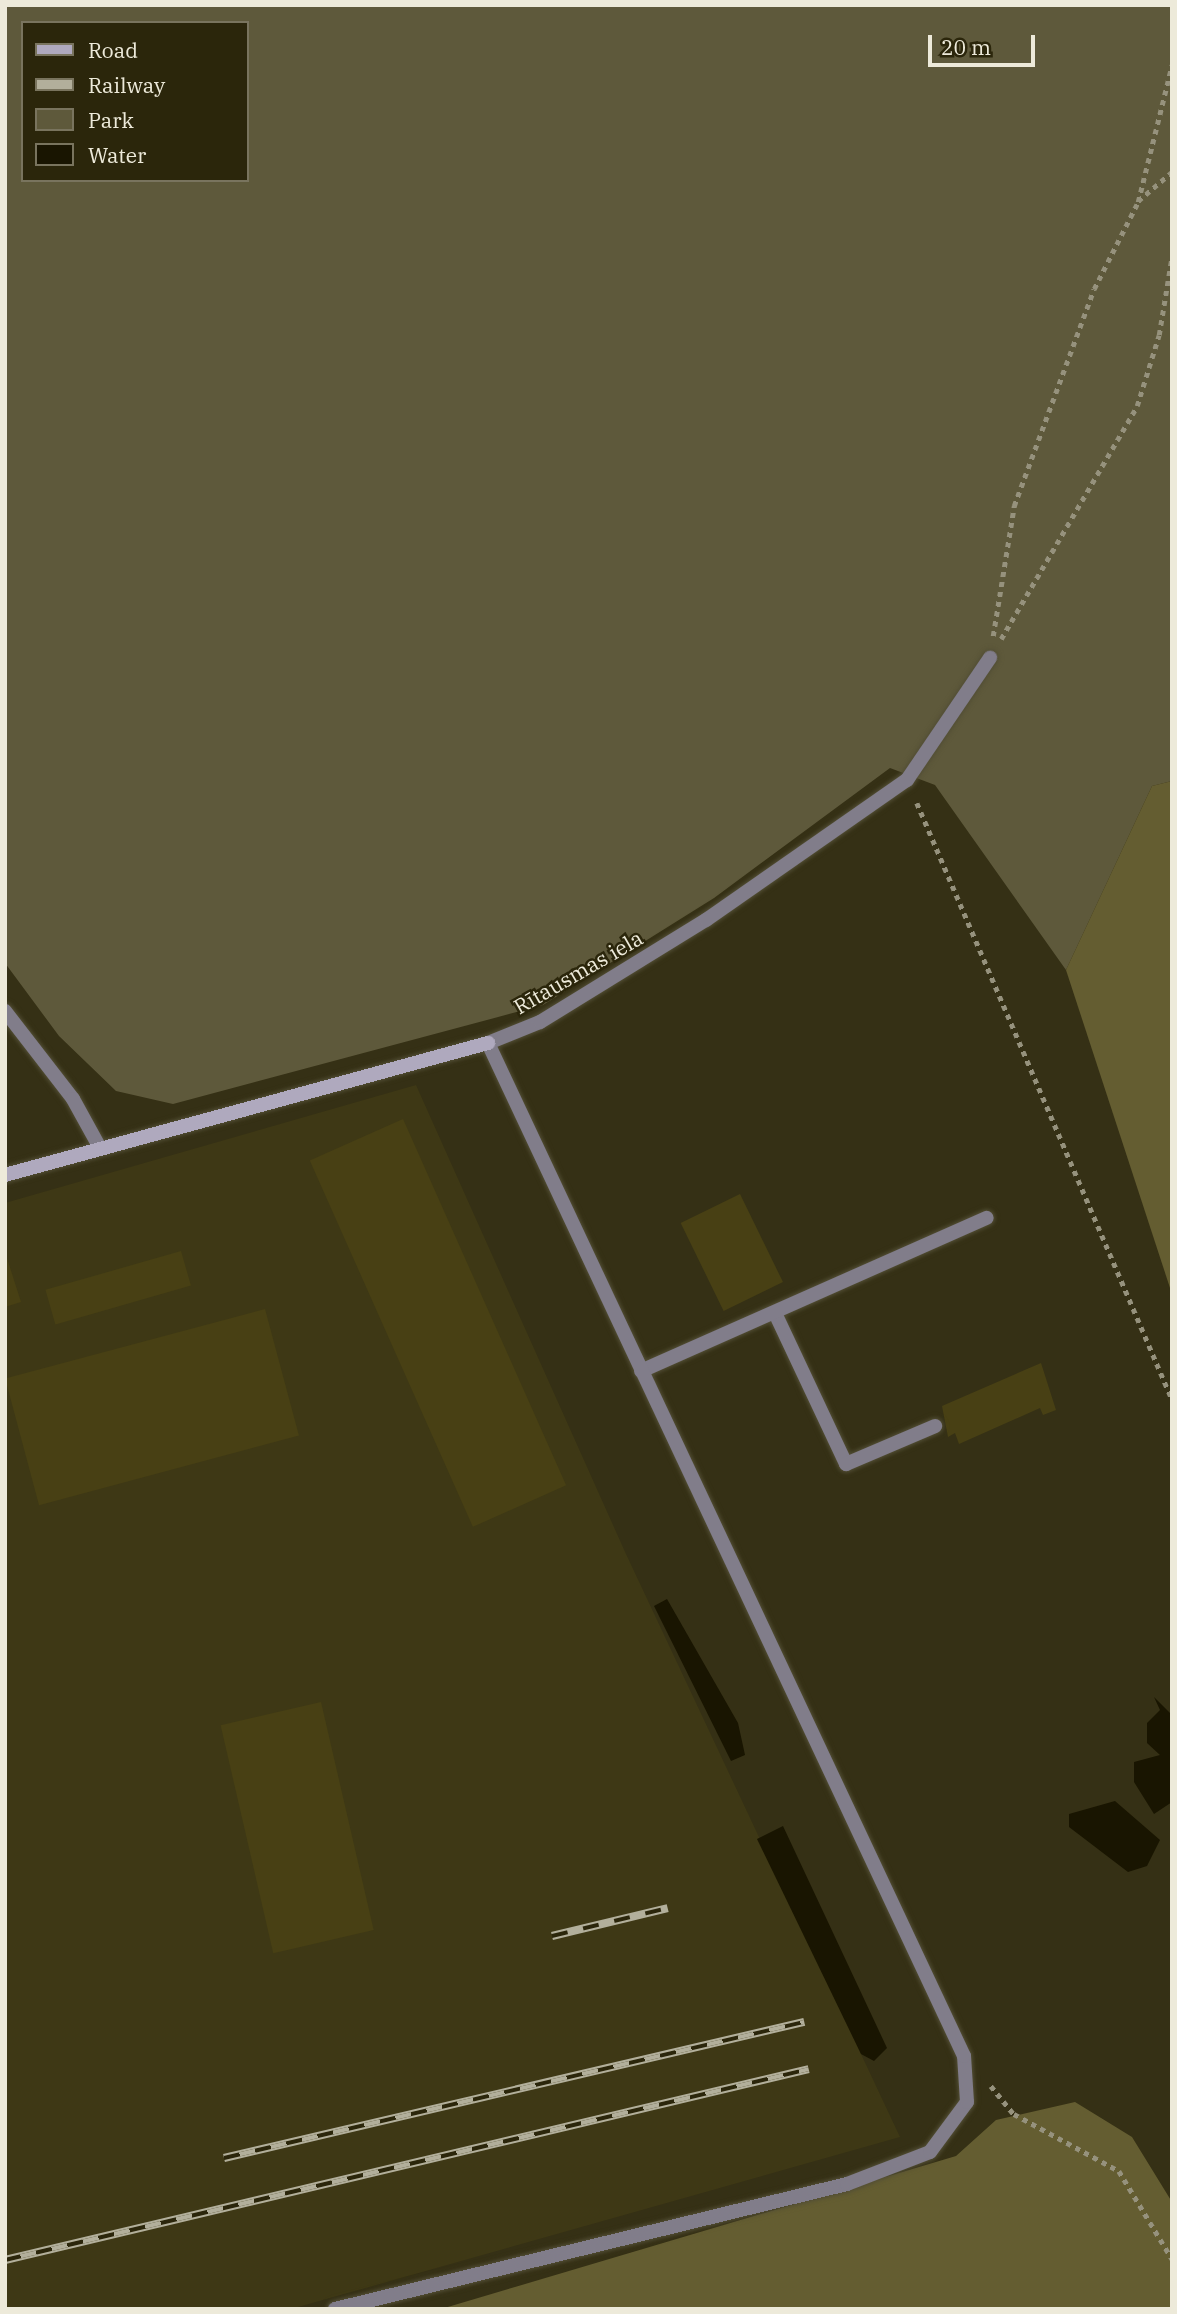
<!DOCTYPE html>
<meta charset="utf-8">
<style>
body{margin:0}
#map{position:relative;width:1177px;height:2314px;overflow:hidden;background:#353015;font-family:"IBM Plex Serif",serif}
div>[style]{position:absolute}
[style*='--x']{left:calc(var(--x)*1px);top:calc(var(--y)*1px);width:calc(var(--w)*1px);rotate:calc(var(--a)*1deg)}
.built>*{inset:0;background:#3e3815}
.green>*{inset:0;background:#5e593b}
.forest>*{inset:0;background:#645d31}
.water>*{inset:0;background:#191501}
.building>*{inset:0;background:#484014;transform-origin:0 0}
.path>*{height:4.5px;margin-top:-2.25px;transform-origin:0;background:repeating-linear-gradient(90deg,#96927d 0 5px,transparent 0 10px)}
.roads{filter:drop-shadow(0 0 2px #524e35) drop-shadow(0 0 2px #524e35)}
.lane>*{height:14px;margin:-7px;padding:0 7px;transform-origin:7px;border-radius:7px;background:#817d8a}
.street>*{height:14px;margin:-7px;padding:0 7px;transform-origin:7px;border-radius:7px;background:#817d8a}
.secondary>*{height:14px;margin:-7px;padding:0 7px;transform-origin:7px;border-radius:7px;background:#afa9be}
.rail>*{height:8px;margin-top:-4px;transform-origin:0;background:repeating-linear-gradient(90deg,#2b260b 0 16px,#b2af9b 0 32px);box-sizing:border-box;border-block:2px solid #b2af9b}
span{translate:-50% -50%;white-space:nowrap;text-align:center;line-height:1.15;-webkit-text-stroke:5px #2b260b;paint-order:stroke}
.street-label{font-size:21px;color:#edeada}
.frame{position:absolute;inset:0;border:7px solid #edeada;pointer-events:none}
.legend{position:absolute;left:21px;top:21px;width:228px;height:161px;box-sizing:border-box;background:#2b260b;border:2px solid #79745e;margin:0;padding:9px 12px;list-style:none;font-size:21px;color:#edeada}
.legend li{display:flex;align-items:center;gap:14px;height:35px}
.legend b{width:35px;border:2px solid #79745e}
.scale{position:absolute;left:928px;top:35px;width:107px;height:32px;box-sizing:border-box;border:4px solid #edeada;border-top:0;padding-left:9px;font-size:21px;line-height:24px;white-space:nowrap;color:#edeada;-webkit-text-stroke:5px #2b260b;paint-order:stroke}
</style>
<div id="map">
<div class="built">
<i style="clip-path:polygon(416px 1085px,626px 1554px,900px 2137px,291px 2309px,5px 2309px,5px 1203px)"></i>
</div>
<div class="green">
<i style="clip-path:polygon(evenodd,5px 5px,1172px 5px,1172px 781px,1152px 786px,1066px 970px,935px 785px,890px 768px,714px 898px,543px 1005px,173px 1104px,116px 1091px,59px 1036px,5px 963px,5px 5px,23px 23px,247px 23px,247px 180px,23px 180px,23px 23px)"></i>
</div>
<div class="forest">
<i style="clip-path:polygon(1172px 781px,1172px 1294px,1066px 970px,1152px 786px)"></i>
<i style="clip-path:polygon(1075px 2102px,1132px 2137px,1172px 2202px,1172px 2309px,441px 2309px,956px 2156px,996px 2120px)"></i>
</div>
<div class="water">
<i style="clip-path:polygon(667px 1599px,738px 1723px,745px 1755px,731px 1761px,654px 1606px)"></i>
<i style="clip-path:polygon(1154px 1697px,1172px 1715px,1172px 1802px,1154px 1814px,1134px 1782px,1134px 1762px,1160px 1755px,1147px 1743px,1147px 1723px,1160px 1710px)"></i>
<i style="clip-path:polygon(1115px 1801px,1160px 1840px,1147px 1866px,1128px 1872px,1069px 1827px,1069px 1814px)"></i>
<i style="clip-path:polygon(783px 1826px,887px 2048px,874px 2061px,861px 2054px,757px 1839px)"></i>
</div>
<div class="building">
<i style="left:403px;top:1119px;width:401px;height:102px;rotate:66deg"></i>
<i style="left:740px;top:1194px;width:98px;height:66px;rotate:64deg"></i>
<i style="left:181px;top:1251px;width:36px;height:141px;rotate:74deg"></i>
<i style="clip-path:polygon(5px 1252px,21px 1302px,5px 1307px)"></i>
<i style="left:265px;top:1309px;width:131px;height:269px;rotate:75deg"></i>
<i style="clip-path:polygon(1041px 1363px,1056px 1410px,1043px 1415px,1040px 1408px,959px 1444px,955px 1433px,948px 1437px,942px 1406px)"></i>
<i style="left:321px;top:1702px;width:234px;height:103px;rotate:77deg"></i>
</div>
<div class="path">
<i style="--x:1138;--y:201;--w:45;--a:-40.5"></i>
<i style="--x:993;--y:636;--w:132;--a:-80.8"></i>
<i style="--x:1014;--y:506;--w:231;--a:-69.8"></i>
<i style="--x:1094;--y:289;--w:97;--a:-63.2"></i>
<i style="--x:1138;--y:202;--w:141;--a:-76.1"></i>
<i style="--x:1001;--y:639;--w:270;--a:-59.7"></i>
<i style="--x:1137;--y:406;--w:74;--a:-72.8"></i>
<i style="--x:1159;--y:335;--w:80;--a:-80.7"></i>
<i style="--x:917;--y:803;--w:648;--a:66.84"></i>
<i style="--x:991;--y:2086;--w:36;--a:51"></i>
<i style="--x:1014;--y:2114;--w:119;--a:28.5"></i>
<i style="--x:1119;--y:2171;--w:103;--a:58.9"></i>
</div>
<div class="roads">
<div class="lane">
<i style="--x:5;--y:1011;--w:111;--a:52.3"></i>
<i style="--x:73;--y:1099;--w:56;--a:61.1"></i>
<i style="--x:775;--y:1313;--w:167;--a:64.8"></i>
<i style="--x:846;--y:1464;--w:97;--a:-23.1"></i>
<i style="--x:641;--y:1371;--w:378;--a:-23.9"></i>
</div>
<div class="street">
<i style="--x:335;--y:2309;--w:527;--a:-13.72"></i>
<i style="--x:847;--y:2184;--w:89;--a:-21.1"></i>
<i style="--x:930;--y:2152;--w:62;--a:-53.5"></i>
<i style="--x:967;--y:2102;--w:46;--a:-93.7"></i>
<i style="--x:964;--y:2056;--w:1119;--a:-115.17"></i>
<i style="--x:488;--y:1043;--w:56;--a:-22"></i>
<i style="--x:540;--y:1022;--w:195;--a:-31.6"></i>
<i style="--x:706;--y:920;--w:245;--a:-34.9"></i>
<i style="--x:907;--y:780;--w:148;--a:-55.8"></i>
</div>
<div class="secondary">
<i style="--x:5;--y:1175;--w:501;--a:-15.29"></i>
</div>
</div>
<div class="rail">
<i style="--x:552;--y:1936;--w:119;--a:-13.6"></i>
<i style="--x:224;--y:2158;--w:596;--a:-13.2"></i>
<i style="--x:5;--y:2260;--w:826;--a:-13.36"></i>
</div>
<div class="street-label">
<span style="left:578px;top:972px;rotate:-30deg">Rītausmas iela</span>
</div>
<div class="frame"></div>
<ul class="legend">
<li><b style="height:9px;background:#afa9be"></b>Road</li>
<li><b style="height:9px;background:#b2af9b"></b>Railway</li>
<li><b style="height:19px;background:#5e593b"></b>Park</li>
<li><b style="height:19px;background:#191501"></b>Water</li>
</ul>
<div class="scale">20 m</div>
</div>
